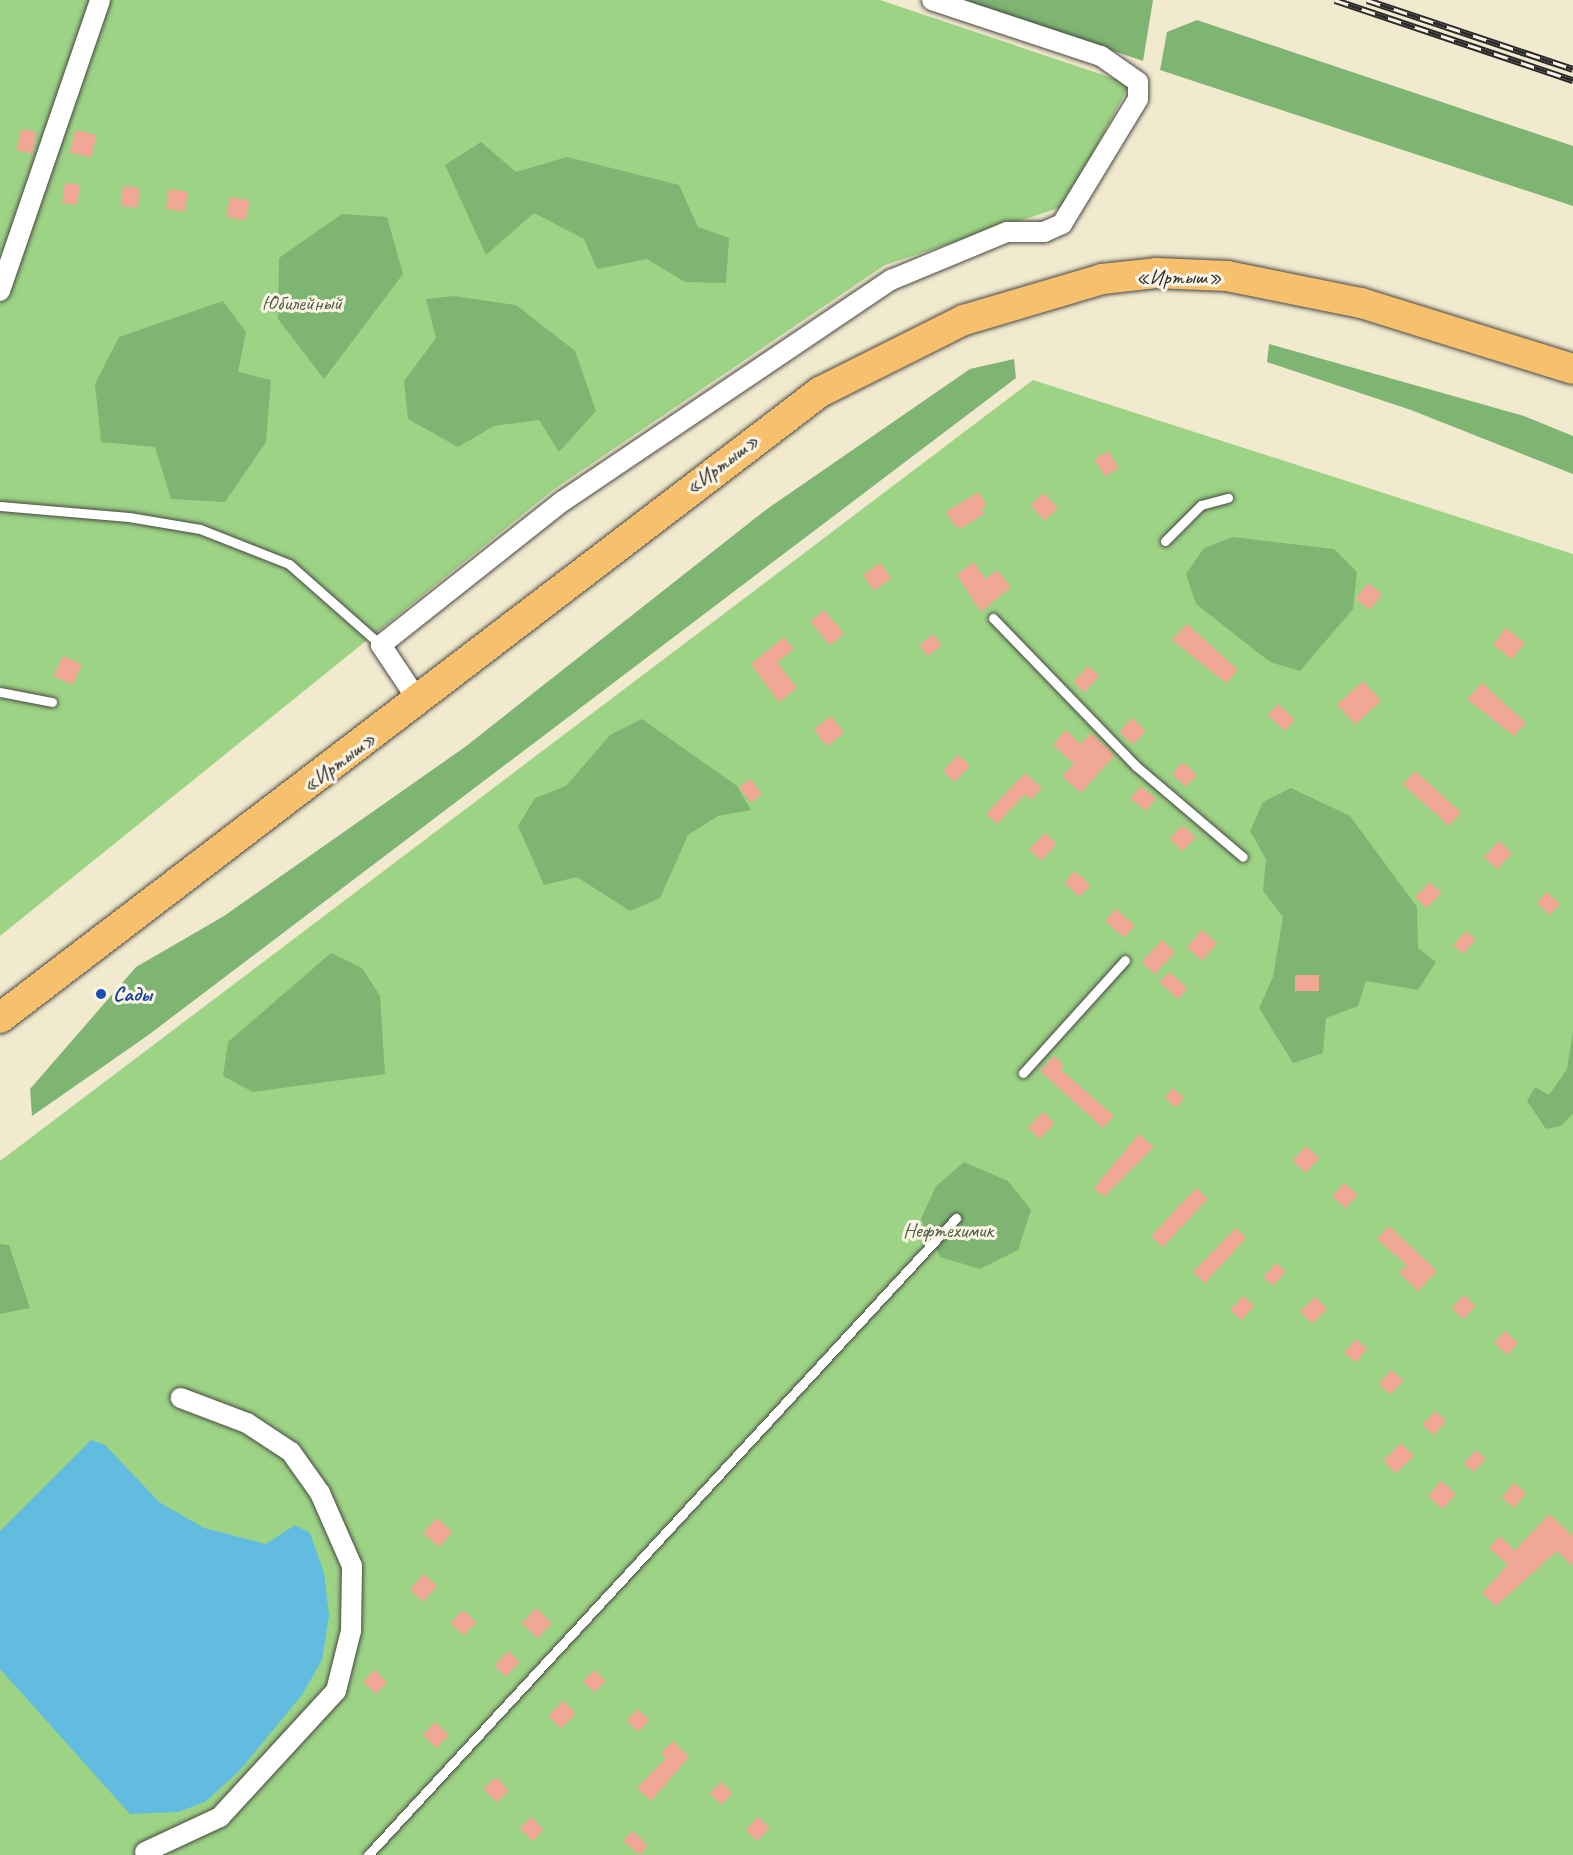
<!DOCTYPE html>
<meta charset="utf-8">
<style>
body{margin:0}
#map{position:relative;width:1573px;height:1855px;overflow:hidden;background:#f2eacf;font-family:Caveat,sans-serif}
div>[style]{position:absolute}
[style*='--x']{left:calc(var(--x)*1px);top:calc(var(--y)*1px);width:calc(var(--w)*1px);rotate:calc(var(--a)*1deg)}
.green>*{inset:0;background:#9dd385}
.forest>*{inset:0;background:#7eb572}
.water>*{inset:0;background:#61bcdf}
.building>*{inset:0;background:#f0a795;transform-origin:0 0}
.roads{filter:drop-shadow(0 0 2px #494844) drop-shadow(0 0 2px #494844)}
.service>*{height:9px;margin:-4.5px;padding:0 4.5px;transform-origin:4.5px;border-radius:4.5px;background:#fff}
.minor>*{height:20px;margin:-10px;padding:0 10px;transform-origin:10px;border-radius:10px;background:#fff}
.primary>*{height:30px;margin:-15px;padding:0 15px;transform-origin:15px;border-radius:15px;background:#f7c06c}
.rail>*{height:7px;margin-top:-3.5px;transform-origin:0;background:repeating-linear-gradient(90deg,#fcf5e5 0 14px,#2b2b2b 0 28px);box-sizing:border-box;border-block:2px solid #2b2b2b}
.dots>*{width:16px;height:16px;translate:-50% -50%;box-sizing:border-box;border:3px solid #fcf5e5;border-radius:50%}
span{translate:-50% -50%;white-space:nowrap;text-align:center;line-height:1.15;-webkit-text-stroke:6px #fcf5e5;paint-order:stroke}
.street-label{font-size:21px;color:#2b2b2b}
.park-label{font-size:21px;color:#4d5d46}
.transit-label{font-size:21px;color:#164399;font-weight:700}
.left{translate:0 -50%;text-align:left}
</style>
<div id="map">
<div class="green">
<i style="clip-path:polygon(0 0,880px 0,1130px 84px,1065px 206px,885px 265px,553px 490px,0 936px)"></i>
<i style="clip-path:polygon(1033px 380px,1573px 554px,1573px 1855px,0 1855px,0 1161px)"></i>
</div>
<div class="forest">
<i style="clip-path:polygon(964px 0,1153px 0,1143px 61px)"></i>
<i style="clip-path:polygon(1197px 20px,1573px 146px,1573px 206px,1160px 70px,1167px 32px)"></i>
<i style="clip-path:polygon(481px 142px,516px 172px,567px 157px,679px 185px,698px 227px,729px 238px,726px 283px,685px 282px,647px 259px,597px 269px,584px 239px,534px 213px,486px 255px,445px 165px)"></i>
<i style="clip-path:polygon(342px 214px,387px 217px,403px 274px,324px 379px,278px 319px,279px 258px)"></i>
<i style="clip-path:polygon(454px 296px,516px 305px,575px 351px,596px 411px,559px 452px,539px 420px,494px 426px,458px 447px,408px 419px,404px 381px,436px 338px,426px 299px)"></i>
<i style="clip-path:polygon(223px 301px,246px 332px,238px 372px,271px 380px,266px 442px,225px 502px,171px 499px,155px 447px,101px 442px,95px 384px,119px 337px)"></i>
<i style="clip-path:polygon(1269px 344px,1524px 416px,1573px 436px,1573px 474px,1411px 410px,1267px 362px)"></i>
<i style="clip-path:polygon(1014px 359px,1016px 378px,147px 1036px,32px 1116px,30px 1089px,136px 967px,224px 916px,465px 747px,767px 509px,970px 369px)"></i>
<i style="clip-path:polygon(1233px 537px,1334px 549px,1357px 572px,1353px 609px,1300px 671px,1270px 662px,1196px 604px,1186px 574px,1204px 548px)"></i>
<i style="clip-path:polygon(642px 719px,737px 786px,751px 810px,718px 816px,688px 835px,660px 898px,630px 911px,577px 877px,544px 885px,518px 826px,535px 798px,566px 786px,610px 735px)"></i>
<i style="clip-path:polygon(1291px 788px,1350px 816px,1417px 907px,1418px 948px,1436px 962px,1418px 990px,1366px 981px,1358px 1006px,1326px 1018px,1323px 1053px,1293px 1063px,1259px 1008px,1273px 977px,1283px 917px,1263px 891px,1266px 859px,1250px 831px,1263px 802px)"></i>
<i style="clip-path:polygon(331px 953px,362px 968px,380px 996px,385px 1074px,253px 1092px,223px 1076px,228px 1042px)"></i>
<i style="clip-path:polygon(1573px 1031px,1573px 1114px,1561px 1126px,1546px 1129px,1527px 1101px,1535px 1087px,1549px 1095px,1567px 1069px)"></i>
<i style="clip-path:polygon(964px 1162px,1008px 1181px,1031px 1210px,1018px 1250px,980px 1269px,940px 1257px,921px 1219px,936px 1186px)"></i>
<i style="clip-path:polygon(0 1244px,9px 1245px,30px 1308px,0 1314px)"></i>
</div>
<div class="water">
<i style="clip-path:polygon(91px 1440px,105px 1445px,159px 1502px,204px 1528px,266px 1544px,295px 1525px,310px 1533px,324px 1573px,329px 1616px,322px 1660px,302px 1695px,239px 1771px,205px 1802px,178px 1812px,130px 1814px,0 1669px,0 1531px)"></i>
</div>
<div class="building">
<i style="left:21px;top:129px;width:16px;height:22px;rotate:11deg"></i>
<i style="left:75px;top:130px;width:22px;height:23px;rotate:13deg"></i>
<i style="left:65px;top:183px;width:15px;height:20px;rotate:8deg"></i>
<i style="left:123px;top:186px;width:17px;height:20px;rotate:7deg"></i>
<i style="left:169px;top:189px;width:19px;height:20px;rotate:9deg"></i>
<i style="left:230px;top:197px;width:20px;height:20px;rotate:11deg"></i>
<i style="left:1108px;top:451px;width:20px;height:16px;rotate:57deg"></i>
<i style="clip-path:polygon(978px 492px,987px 505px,981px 509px,984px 514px,962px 528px,955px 526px,946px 512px)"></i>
<i style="left:1044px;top:493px;width:21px;height:18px;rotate:49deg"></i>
<i style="clip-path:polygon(973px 562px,986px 579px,997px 570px,1011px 587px,981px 612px,957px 575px)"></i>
<i style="left:880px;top:563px;width:19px;height:21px;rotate:54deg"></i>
<i style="left:1368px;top:583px;width:18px;height:20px;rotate:38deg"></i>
<i style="left:824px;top:610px;width:31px;height:18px;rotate:50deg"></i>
<i style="clip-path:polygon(1187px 624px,1238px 670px,1226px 683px,1172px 640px)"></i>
<i style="left:1506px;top:628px;width:24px;height:21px;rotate:38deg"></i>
<i style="left:933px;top:634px;width:14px;height:18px;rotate:51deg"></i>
<i style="clip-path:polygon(784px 637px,794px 649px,777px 662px,797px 688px,779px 702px,751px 664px)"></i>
<i style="left:63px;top:656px;width:21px;height:22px;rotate:25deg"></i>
<i style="left:1088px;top:666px;width:15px;height:22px;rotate:42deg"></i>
<i style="left:1363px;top:681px;width:27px;height:35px;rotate:48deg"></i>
<i style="clip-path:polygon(1482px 683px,1526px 723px,1514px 736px,1467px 699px)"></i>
<i style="left:1278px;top:704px;width:23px;height:15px;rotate:43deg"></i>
<i style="left:831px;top:716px;width:21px;height:22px;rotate:51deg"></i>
<i style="left:1132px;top:718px;width:19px;height:19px;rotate:43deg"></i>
<i style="clip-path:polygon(1066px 730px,1081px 744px,1091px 733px,1115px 755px,1081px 793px,1062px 776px,1074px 764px,1053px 745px)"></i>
<i style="left:958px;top:755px;width:16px;height:22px;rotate:43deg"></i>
<i style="left:1183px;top:762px;width:19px;height:16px;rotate:43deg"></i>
<i style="left:1415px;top:771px;width:62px;height:18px;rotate:42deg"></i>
<i style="clip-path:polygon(1025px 773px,1042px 788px,1031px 800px,1025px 794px,997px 824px,986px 814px)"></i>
<i style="left:750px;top:779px;width:19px;height:14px;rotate:51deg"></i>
<i style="left:1141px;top:786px;width:20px;height:16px;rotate:41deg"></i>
<i style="left:1183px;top:825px;width:18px;height:19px;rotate:45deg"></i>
<i style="left:1045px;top:833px;width:16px;height:23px;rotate:43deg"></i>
<i style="left:1499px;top:841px;width:18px;height:22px;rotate:43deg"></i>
<i style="left:1075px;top:871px;width:21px;height:16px;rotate:43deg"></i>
<i style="left:1430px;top:882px;width:16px;height:21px;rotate:45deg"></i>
<i style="left:1547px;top:892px;width:18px;height:15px;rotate:43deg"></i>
<i style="left:1116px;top:909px;width:25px;height:16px;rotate:42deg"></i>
<i style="left:1202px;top:930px;width:20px;height:23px;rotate:41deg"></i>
<i style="left:1466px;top:931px;width:13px;height:19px;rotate:42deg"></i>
<i style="left:1162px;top:940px;width:18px;height:30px;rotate:43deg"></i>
<i style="left:1169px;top:972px;width:25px;height:14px;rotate:42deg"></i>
<i style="left:1319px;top:975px;width:16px;height:24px;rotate:90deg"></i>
<i style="clip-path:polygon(1054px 1056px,1064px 1065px,1060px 1069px,1114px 1116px,1103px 1128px,1040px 1071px)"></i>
<i style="left:1173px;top:1088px;width:15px;height:13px;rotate:42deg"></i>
<i style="left:1043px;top:1112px;width:16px;height:22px;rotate:43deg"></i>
<i style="clip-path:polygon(1139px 1134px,1154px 1147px,1104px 1197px,1094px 1188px)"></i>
<i style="left:1306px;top:1146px;width:18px;height:20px;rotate:43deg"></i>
<i style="left:1344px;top:1183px;width:18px;height:18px;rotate:41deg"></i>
<i style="left:1196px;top:1188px;width:16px;height:66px;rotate:43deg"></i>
<i style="clip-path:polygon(1389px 1226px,1437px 1271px,1418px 1291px,1399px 1273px,1407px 1265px,1377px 1239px)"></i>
<i style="clip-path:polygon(1236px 1228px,1246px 1238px,1205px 1283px,1193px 1272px)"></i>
<i style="left:1276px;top:1263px;width:13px;height:19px;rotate:42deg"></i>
<i style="left:1464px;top:1295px;width:16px;height:18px;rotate:43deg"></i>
<i style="left:1243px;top:1296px;width:15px;height:19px;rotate:42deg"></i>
<i style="left:1315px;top:1297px;width:17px;height:21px;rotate:45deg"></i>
<i style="left:1505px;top:1331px;width:18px;height:16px;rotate:43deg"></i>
<i style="left:1356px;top:1339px;width:15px;height:18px;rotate:42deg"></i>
<i style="left:1391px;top:1370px;width:16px;height:19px;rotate:40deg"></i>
<i style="left:1435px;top:1411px;width:15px;height:19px;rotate:42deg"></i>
<i style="left:1401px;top:1443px;width:18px;height:25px;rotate:45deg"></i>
<i style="left:1476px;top:1450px;width:13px;height:18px;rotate:42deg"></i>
<i style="left:1441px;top:1481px;width:20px;height:20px;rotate:41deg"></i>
<i style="left:1514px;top:1483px;width:16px;height:19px;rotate:40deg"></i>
<i style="clip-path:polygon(1549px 1514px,1573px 1536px,1573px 1566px,1557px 1551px,1496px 1606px,1482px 1593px,1508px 1565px,1489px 1548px,1500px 1536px,1515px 1551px)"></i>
<i style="left:437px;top:1518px;width:21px;height:20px;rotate:43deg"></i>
<i style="left:424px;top:1574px;width:18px;height:21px;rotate:43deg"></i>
<i style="left:536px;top:1608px;width:22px;height:21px;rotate:43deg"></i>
<i style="left:463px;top:1610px;width:18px;height:18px;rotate:43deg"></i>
<i style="left:508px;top:1651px;width:16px;height:20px;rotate:43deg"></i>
<i style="left:374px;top:1670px;width:18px;height:16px;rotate:43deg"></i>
<i style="left:594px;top:1670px;width:16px;height:16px;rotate:43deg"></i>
<i style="left:563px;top:1701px;width:18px;height:21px;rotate:45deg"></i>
<i style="left:638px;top:1709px;width:16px;height:16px;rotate:45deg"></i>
<i style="left:435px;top:1722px;width:19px;height:18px;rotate:43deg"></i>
<i style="clip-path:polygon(673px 1741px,689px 1757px,651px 1801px,637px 1788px,666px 1758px,661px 1753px)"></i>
<i style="left:496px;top:1777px;width:19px;height:17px;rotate:47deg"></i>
<i style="left:721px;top:1782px;width:16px;height:16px;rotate:45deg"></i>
<i style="left:531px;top:1817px;width:18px;height:16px;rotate:45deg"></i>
<i style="left:758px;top:1817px;width:16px;height:18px;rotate:43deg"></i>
<i style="clip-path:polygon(633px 1831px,648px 1846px,640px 1855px,623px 1841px)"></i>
</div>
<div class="roads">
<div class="service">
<i style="--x:0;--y:506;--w:129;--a:4.9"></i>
<i style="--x:129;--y:517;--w:72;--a:9.6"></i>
<i style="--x:200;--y:529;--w:96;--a:21.5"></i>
<i style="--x:289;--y:564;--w:123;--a:41.4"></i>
<i style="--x:1165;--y:541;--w:51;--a:-45"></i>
<i style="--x:1201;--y:505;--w:28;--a:-15"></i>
<i style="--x:993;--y:618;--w:206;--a:46"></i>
<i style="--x:1136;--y:766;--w:140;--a:40.4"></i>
<i style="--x:0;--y:692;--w:53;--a:10.9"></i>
<i style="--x:1023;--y:1073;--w:152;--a:-47.9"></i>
<i style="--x:368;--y:1855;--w:867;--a:-47.29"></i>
</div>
<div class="minor">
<i style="--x:0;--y:291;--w:308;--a:-71"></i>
<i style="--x:419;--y:702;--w:69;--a:-123.7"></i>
<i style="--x:381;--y:645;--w:232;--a:-38.4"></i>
<i style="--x:563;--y:501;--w:396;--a:-34"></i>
<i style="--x:891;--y:280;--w:126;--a:-22.5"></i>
<i style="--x:1007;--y:232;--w:37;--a:0"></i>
<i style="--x:1044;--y:232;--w:20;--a:-24"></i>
<i style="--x:1062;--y:224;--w:146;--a:-58.7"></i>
<i style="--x:1138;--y:99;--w:17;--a:-90"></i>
<i style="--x:1138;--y:82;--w:45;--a:-144.9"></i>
<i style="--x:1101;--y:56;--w:178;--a:-161.7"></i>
<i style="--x:145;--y:1852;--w:83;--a:-25"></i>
<i style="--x:220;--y:1817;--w:171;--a:-47.4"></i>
<i style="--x:336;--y:1691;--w:62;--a:-76"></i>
<i style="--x:351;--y:1631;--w:65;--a:-89.1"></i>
<i style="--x:352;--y:1566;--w:80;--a:-113.7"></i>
<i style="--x:320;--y:1493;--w:50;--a:-125.3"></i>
<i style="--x:291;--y:1452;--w:53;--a:-146.6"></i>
<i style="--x:247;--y:1423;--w:71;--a:-159.3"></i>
</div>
<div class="primary">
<i style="--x:0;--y:1018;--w:1032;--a:-37.36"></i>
<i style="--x:820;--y:392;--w:161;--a:-26.6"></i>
<i style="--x:964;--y:320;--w:144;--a:-16.5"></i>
<i style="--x:1102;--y:279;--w:54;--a:-6.3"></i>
<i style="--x:1156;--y:273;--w:71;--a:2.4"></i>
<i style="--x:1227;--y:276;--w:137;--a:11.4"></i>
<i style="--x:1361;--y:303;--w:222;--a:17.3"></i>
</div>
</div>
<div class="rail">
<i style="--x:1335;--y:0;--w:251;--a:18.6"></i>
<i style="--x:1367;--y:0;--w:217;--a:18.5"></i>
</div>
<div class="dots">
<i style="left:101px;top:994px;background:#1a4fb4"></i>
</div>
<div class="street-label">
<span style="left:1179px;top:277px">«Иртыш»</span>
<span style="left:722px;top:464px;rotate:-37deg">«Иртыш»</span>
<span style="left:339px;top:762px;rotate:-37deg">«Иртыш»</span>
</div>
<div class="park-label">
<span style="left:302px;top:303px">Юбилейный</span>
<span style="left:948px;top:1230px">Нефтехимик</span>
</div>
<div class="transit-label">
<span class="left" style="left:113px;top:994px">Сады</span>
</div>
</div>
